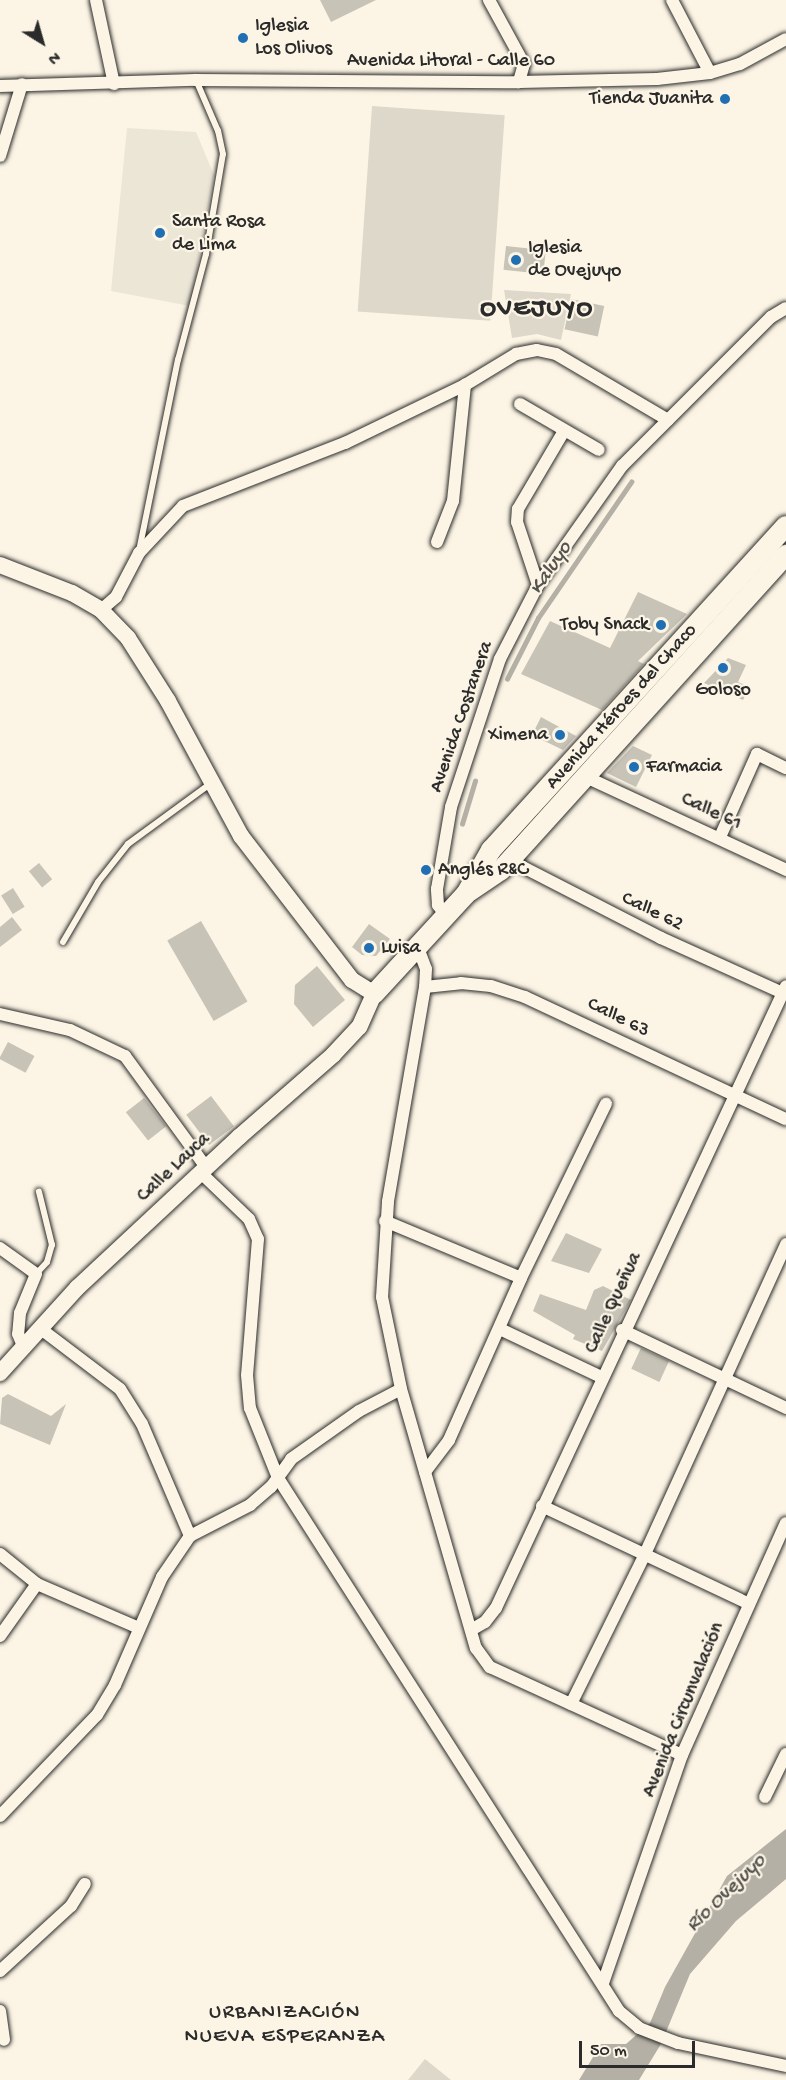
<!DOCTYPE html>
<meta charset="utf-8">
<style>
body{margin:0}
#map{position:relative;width:786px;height:2080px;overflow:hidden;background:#fcf5e5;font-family:"Gochi Hand",sans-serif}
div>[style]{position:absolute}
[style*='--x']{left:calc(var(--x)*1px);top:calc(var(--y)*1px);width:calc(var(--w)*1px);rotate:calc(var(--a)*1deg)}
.built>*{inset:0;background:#ece6d7}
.green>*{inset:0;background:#ded8ca;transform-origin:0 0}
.water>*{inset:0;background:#b4b0a5}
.stream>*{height:4.5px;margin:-2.25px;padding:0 2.25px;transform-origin:2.25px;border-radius:2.25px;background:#b4b0a5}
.building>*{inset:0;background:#c8c3b7;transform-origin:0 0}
.roads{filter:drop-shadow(0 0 2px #2b2b2b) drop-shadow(0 0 2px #2b2b2b)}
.lane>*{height:6px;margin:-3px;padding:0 3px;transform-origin:3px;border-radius:3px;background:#fcf5e5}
.street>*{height:12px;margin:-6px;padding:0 6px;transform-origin:6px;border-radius:6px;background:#fcf5e5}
.secondary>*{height:16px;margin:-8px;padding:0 8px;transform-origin:8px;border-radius:8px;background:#fcf5e5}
.primary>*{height:20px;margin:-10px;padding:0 10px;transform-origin:10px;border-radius:10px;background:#fcf5e5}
.dots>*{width:16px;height:16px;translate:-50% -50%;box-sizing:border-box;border:3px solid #fcf5e5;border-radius:50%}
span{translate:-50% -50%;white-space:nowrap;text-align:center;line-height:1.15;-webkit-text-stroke:4.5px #fcf5e5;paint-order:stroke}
.poi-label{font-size:20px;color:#2b2b2b}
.left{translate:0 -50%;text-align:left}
.right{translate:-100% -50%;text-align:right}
.street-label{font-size:20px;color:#2b2b2b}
.water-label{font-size:21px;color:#545350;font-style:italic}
.neighbourhood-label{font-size:21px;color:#2b2b2b;letter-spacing:1.5px}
.district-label{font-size:26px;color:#2b2b2b;font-weight:700;letter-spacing:1.5px}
.north{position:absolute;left:12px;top:12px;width:60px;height:60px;-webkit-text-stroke:4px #fcf5e5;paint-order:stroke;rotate:143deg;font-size:16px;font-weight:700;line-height:24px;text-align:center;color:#2b2b2b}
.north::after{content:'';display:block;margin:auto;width:21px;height:27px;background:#2b2b2b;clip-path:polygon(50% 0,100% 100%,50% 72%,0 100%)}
.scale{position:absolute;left:579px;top:2041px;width:116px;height:27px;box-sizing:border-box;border:3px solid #2b2b2b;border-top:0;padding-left:8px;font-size:18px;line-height:21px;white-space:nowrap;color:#2b2b2b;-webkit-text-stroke:4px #fcf5e5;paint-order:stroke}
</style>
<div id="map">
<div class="built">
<i style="clip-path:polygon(127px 128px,196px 132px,214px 175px,190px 306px,111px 291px)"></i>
</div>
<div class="green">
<i style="left:372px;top:106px;width:133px;height:206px;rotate:4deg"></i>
<i style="clip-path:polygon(504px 290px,571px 294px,561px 340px,537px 334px,512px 338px)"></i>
<i style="clip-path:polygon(425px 2059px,451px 2080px,408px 2080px)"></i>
</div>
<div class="water">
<i style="clip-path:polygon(786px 1829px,786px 1879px,736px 1921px,690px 1974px,661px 2044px,639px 2080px,579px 2080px,601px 2044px,626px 2044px,650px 2023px,665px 1987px,727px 1876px)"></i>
</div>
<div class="stream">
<i style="--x:507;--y:679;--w:68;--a:-63.1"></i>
<i style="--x:538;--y:618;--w:165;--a:-55.6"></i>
<i style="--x:462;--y:824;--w:45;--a:-73.2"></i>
</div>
<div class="building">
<i style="clip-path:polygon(320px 0,376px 0,331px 22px)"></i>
<i style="left:506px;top:246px;width:40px;height:24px;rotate:6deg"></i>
<i style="left:571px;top:299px;width:34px;height:31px;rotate:12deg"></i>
<i style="clip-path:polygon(638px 592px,687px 614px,638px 661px,644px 664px,602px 710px,521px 674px,550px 621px,610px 648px)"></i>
<i style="clip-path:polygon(728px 658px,746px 665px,738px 682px,750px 687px,743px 700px,704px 683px)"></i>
<i style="clip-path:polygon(541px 717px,576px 736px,563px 750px,532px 735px)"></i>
<i style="clip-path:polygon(633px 746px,652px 755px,636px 787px,607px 773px)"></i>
<i style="left:39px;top:863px;width:21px;height:13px;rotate:51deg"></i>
<i style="left:13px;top:888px;width:22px;height:14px;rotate:58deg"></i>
<i style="clip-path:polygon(12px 917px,22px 930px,0 947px,0 927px)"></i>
<i style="left:201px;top:921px;width:93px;height:39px;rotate:60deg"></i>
<i style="clip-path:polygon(369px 924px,390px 939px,376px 956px,362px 955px,352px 947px)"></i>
<i style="clip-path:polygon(317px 966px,345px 1000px,313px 1027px,294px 1004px,295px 985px)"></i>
<i style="left:8px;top:1042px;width:30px;height:19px;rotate:28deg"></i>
<i style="left:211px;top:1096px;width:38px;height:31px;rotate:53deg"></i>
<i style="left:144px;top:1098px;width:36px;height:23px;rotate:52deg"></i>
<i style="clip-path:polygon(566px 1233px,602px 1249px,589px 1273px,551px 1261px)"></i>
<i style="clip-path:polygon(603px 1286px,631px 1300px,602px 1351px,573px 1339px,575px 1335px,533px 1311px,540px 1294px,586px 1310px,594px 1290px)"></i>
<i style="left:641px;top:1348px;width:31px;height:23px;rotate:25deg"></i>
<i style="clip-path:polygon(8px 1394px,51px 1416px,66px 1404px,50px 1445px,0 1424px,2px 1398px)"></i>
</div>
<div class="roads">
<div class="lane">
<i style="--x:139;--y:551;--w:195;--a:-78.5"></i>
<i style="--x:178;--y:360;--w:110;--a:-75.2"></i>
<i style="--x:206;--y:254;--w:101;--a:-80.4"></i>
<i style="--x:223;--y:154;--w:24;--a:-102"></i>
<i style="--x:218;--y:131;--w:56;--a:-113.3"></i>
<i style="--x:63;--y:942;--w:69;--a:-59.7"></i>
<i style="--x:98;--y:882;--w:48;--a:-51.7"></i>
<i style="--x:128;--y:844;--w:102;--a:-36.2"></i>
<i style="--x:36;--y:1274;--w:16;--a:-47"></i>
<i style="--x:47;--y:1262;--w:18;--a:-74"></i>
<i style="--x:52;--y:1245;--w:55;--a:-103.8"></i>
</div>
<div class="street">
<i style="--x:96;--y:0;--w:86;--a:77.9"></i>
<i style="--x:489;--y:0;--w:73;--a:61.3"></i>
<i style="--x:524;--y:64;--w:19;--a:106"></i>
<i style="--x:672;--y:0;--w:82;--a:62.5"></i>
<i style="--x:0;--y:86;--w:195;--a:-1.8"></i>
<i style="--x:195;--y:80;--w:324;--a:0.4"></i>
<i style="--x:519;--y:82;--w:138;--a:-1.2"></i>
<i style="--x:657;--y:79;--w:53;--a:-6.5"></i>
<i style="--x:710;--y:73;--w:31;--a:-17"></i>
<i style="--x:740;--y:64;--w:52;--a:-28.5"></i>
<i style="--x:0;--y:156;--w:75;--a:-73"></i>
<i style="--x:520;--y:404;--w:91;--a:30.2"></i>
<i style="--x:437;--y:542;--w:44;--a:-68.7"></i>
<i style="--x:453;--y:501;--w:117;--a:-84.1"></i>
<i style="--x:538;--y:585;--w:66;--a:-108.4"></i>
<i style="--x:517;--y:522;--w:13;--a:-86"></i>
<i style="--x:518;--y:509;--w:91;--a:-59.5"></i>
<i style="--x:101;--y:610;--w:20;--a:-41"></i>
<i style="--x:116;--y:597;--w:50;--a:-62.4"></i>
<i style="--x:139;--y:553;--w:64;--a:-46.9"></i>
<i style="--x:183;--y:506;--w:174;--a:-21.3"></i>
<i style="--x:345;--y:443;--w:133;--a:-25.8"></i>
<i style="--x:465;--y:385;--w:60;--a:-31.3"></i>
<i style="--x:516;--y:354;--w:21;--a:-11"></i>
<i style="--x:537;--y:350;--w:19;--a:12"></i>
<i style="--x:556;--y:354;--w:130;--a:30.5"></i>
<i style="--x:586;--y:777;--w:221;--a:24.9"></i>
<i style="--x:720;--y:837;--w:91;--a:-66"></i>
<i style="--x:757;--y:754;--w:32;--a:26"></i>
<i style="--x:506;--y:864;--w:13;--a:4"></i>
<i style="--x:519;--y:865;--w:160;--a:27.2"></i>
<i style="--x:661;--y:938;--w:134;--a:24.3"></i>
<i style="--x:446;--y:916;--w:14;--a:-126"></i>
<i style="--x:438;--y:905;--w:16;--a:-94"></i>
<i style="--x:437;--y:889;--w:83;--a:-80.3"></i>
<i style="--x:451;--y:807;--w:156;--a:-71.7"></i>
<i style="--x:500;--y:659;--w:83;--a:-62.8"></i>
<i style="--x:538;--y:585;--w:146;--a:-54.8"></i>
<i style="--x:622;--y:466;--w:211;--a:-45"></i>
<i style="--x:771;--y:317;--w:17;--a:-31"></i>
<i style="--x:418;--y:948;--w:22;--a:69"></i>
<i style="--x:426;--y:969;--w:18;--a:93"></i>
<i style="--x:425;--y:987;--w:218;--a:99.8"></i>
<i style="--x:388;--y:1202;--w:95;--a:93.6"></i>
<i style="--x:382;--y:1297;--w:94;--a:78.3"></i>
<i style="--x:401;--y:1389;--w:270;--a:73.9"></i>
<i style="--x:476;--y:1648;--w:24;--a:54"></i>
<i style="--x:490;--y:1667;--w:211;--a:24.6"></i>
<i style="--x:425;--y:987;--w:36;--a:-6"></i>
<i style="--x:461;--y:983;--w:30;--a:6"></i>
<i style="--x:491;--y:986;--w:36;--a:18"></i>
<i style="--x:525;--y:997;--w:288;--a:25.1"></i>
<i style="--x:0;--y:1014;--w:72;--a:12.9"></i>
<i style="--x:70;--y:1030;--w:61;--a:25.3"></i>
<i style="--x:125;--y:1056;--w:137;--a:53.9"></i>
<i style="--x:200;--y:1172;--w:68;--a:43.8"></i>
<i style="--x:249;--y:1219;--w:22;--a:66"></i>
<i style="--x:258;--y:1239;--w:136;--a:94.6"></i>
<i style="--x:247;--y:1375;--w:33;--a:85"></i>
<i style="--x:250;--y:1408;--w:75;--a:68.2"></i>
<i style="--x:278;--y:1478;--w:633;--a:57.39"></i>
<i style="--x:619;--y:2011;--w:26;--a:40"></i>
<i style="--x:639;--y:2028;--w:42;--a:21"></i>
<i style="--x:678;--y:2043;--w:110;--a:12"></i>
<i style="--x:385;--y:1221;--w:147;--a:22.7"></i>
<i style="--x:0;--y:1248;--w:44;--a:35.8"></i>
<i style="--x:36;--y:1274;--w:42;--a:112.3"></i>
<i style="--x:20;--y:1313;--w:21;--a:95"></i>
<i style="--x:18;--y:1334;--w:15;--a:67"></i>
<i style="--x:41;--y:1329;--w:99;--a:37.2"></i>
<i style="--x:120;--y:1389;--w:41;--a:57.8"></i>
<i style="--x:142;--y:1424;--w:122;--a:66.8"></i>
<i style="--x:500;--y:1329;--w:112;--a:25.4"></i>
<i style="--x:622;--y:1330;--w:182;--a:25.4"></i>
<i style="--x:425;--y:1472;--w:40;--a:-53"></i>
<i style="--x:449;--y:1440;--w:177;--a:-66"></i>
<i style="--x:521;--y:1278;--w:194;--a:-64"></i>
<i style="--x:542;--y:1506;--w:229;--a:25.3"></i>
<i style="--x:0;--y:1554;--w:48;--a:39"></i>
<i style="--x:37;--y:1584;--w:111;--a:23.3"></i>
<i style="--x:471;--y:1630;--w:16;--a:-30"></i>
<i style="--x:485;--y:1622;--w:18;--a:-52"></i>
<i style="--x:496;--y:1608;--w:686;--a:-65"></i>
<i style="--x:0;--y:1636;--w:64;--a:-54.6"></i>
<i style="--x:571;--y:1704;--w:165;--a:-63.7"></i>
<i style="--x:644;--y:1556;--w:343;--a:-65.5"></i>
<i style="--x:765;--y:1797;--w:48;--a:-64"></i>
<i style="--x:0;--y:1816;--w:140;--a:-46.2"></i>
<i style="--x:97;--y:1715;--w:35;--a:-59"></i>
<i style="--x:115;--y:1685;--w:118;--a:-66.5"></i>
<i style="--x:162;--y:1577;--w:50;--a:-55.7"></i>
<i style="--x:190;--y:1536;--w:68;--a:-27.3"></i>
<i style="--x:250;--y:1505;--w:28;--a:-41"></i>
<i style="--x:271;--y:1487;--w:34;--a:-54"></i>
<i style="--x:291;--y:1459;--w:83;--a:-35.2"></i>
<i style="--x:359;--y:1411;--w:47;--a:-27.6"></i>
<i style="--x:0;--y:1971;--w:96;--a:-42.5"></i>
<i style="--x:71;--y:1906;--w:26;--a:-58"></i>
<i style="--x:603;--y:1983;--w:241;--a:-70.9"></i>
<i style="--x:682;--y:1755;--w:254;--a:-65.9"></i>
<i style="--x:0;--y:2011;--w:29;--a:82"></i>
</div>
<div class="secondary">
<i style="--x:0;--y:565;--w:77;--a:21.3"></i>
<i style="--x:72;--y:593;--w:34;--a:30"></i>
<i style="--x:101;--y:610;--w:39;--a:46"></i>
<i style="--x:128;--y:638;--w:75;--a:57.6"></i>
<i style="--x:168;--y:701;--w:153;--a:61.6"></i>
<i style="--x:241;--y:836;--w:182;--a:52.4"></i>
<i style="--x:352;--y:980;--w:26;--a:32"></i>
<i style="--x:374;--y:994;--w:36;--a:114"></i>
<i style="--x:359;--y:1027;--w:38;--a:133"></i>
<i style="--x:333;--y:1055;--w:125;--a:138.9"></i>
<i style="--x:239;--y:1137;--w:221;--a:137"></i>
<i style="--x:77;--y:1288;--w:115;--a:132.2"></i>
</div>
<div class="primary">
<i style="--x:470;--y:891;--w:37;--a:-34"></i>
<i style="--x:501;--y:870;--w:425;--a:-47.9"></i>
<i style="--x:374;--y:994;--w:136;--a:-47.4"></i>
<i style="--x:466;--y:894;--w:51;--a:-60.4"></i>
<i style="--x:491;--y:850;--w:438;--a:-47.7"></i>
</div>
</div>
<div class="dots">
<i style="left:243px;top:38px;background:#1f6fb2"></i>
<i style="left:725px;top:99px;background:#1f6fb2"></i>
<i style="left:160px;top:233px;background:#1f6fb2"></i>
<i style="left:516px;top:260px;background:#1f6fb2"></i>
<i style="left:661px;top:625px;background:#1f6fb2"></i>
<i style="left:723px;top:668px;background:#1f6fb2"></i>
<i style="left:560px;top:735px;background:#1f6fb2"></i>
<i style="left:634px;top:767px;background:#1f6fb2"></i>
<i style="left:426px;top:870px;background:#1f6fb2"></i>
<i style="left:369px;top:948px;background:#1f6fb2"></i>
</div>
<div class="poi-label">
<span class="left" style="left:255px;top:38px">Iglesia<br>Los Olivos</span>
<span class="right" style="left:713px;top:99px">Tienda Juanita</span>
<span class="left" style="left:172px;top:234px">Santa Rosa<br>de Lima</span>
<span class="left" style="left:528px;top:260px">Iglesia<br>de Ovejuyo</span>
<span class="right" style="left:649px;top:625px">Toby Snack</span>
<span style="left:723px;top:690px">Goloso</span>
<span class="right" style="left:548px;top:735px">Ximena</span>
<span class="left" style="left:646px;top:767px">Farmacia</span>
<span class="left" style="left:438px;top:870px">Anglés R&amp;C</span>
<span class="left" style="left:381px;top:948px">Luisa</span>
</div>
<div class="street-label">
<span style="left:451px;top:61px">Avenida Litoral - Calle 60</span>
<span style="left:622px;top:707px;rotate:-48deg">Avenida Héroes del Chaco</span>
<span style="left:462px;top:717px;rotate:-71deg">Avenida Costanera</span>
<span style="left:711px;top:812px;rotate:25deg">Calle 61</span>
<span style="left:652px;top:912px;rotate:26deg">Calle 62</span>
<span style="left:618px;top:1018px;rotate:26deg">Calle 63</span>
<span style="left:174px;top:1168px;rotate:-43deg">Calle Lauca</span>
<span style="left:614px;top:1303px;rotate:-65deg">Calle Queñua</span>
<span style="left:684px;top:1710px;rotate:-68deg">Avenida Circunvalación</span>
</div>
<div class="water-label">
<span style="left:552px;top:569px;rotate:-56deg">Kaluyo</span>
<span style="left:727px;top:1894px;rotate:-44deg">Río Ovejuyo</span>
</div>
<div class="neighbourhood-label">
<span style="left:285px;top:2026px">URBANIZACIÓN<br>NUEVA ESPERANZA</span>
</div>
<div class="district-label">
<span style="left:537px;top:310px">OVEJUYO</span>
</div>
<div class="north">N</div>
<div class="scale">50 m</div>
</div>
